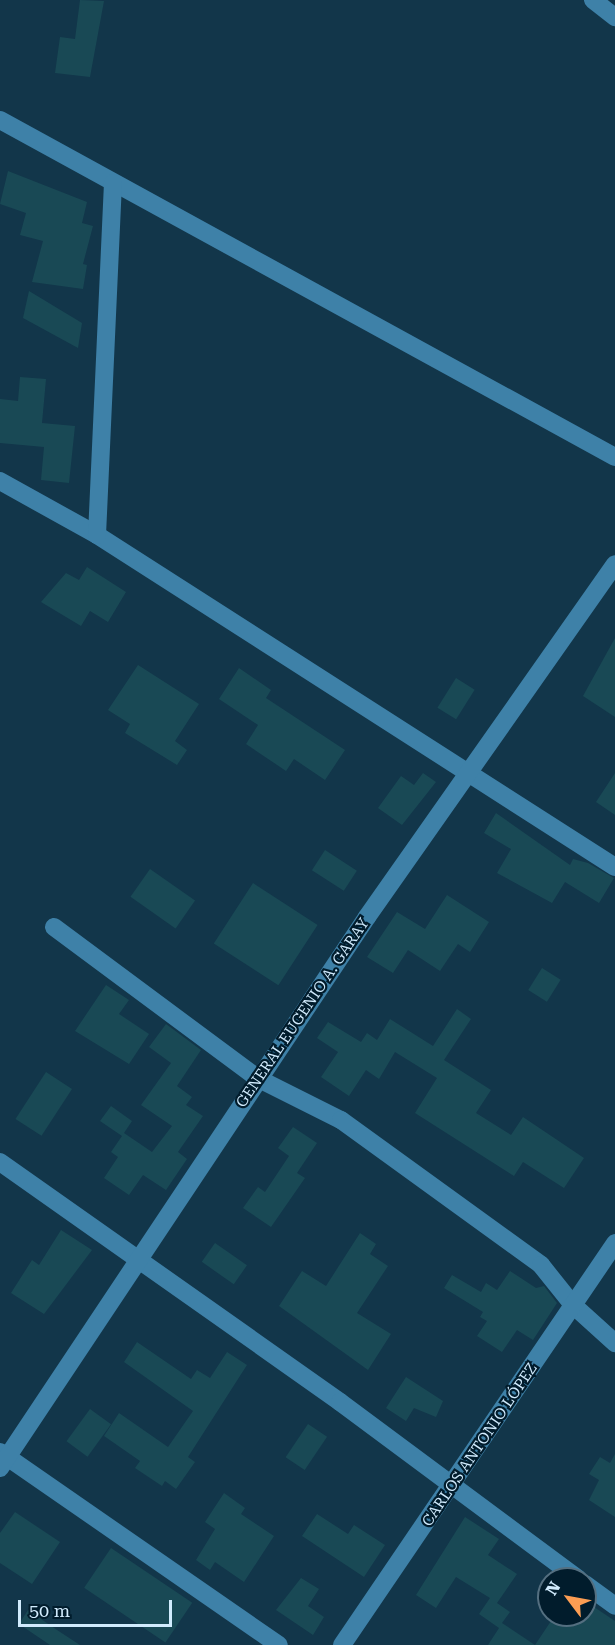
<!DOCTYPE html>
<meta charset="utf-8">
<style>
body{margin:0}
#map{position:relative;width:615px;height:1645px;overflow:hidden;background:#12364a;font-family:"Roboto Serif",serif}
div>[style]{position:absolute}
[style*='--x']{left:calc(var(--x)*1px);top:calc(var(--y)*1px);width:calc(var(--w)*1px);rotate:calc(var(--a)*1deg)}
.building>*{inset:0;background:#194955;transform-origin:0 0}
.minor>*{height:18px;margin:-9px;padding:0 9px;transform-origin:9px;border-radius:9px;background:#3e81a8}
span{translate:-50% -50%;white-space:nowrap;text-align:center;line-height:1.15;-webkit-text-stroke:4.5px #011c2c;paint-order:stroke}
.street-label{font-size:15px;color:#d1ebfd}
.north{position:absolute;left:537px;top:1567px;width:60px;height:60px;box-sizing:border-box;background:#011c2c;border:2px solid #546f80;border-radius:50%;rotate:302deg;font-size:16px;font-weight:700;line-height:24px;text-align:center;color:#d1ebfd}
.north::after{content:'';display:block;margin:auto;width:21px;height:27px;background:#fc9d53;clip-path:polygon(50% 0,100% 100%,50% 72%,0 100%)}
.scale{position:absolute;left:18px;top:1600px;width:154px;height:27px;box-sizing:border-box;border:3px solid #d1ebfd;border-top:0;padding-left:8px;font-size:18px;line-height:21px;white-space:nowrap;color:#d1ebfd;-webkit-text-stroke:4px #011c2c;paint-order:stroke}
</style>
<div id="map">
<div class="building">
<i style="clip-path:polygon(80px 0,104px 1px,90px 77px,55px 73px,60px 37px,75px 39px)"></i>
<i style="clip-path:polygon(8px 171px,87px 202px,82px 223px,93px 226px,83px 264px,87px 265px,83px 289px,32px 282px,43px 241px,20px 235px,26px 213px,0 204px)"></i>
<i style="clip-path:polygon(29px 291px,82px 323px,78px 348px,23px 318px)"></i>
<i style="clip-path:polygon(20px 377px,46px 379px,42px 423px,75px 426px,69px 483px,41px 480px,44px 447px,0 443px,0 399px,18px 401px)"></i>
<i style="clip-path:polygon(87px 567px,126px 592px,108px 622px,90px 611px,81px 626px,41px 602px,66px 573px,79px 580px)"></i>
<i style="clip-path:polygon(615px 638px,615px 717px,583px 696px)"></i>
<i style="clip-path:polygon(138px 665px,199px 704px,175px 741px,187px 750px,177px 765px,125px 733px,130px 724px,108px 710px)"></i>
<i style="clip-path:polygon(239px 668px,271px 690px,266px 698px,345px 750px,325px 780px,294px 759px,286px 771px,246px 744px,258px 725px,219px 699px)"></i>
<i style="left:456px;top:678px;width:22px;height:35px;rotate:32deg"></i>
<i style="clip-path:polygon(423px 773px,436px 782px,402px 825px,378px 808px,401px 776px,414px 785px)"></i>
<i style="clip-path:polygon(615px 773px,615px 815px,596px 802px)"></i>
<i style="clip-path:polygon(496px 813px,570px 865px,573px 859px,588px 863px,614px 878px,599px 903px,565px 882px,552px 903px,497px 873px,511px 849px,484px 833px)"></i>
<i style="left:325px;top:850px;width:38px;height:24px;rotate:33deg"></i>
<i style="left:150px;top:869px;width:55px;height:34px;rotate:35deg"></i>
<i style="left:253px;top:883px;width:77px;height:72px;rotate:33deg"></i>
<i style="clip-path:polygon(447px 895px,489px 922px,470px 952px,458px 944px,440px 971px,408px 950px,393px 973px,367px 957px,397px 912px,425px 929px)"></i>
<i style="left:542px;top:968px;width:22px;height:26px;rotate:32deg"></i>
<i style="clip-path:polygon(106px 985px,129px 1000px,119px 1014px,149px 1034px,129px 1064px,75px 1031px)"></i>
<i style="clip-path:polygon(457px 1009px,471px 1019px,444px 1060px,491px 1090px,476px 1113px,511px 1135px,523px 1117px,584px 1158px,564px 1188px,523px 1162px,514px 1176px,415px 1113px,437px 1078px,395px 1052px,379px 1079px,366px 1070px,349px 1096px,321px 1077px,338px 1052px,317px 1038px,328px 1022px,361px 1042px,367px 1033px,377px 1040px,390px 1019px,433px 1046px)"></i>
<i style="clip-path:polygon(166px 1024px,201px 1050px,177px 1086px,192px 1097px,186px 1105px,203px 1116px,178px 1152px,187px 1159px,166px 1190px,143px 1175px,129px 1195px,104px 1178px,118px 1157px,111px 1152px,122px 1136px,100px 1121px,111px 1106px,132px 1121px,124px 1133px,152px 1152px,172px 1126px,141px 1105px,171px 1063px,149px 1047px)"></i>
<i style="left:46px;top:1072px;width:31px;height:56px;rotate:33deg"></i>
<i style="clip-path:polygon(293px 1127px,317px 1143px,297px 1173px,305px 1178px,271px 1227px,243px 1208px,258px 1187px,265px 1192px,289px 1156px,278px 1148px)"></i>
<i style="clip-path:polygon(61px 1230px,92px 1250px,44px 1314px,11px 1293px,32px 1260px,39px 1265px)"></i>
<i style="clip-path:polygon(360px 1233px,376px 1244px,370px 1254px,388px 1266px,357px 1313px,391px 1334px,368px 1370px,279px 1306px,302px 1271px,326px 1286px)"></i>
<i style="left:215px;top:1243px;width:39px;height:23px;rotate:35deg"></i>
<i style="clip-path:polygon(510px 1271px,536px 1288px,544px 1286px,557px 1303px,533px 1340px,517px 1330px,502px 1352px,477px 1336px,487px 1321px,480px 1317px,483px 1312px,444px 1288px,452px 1275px,481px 1292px,486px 1283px,497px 1290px)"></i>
<i style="clip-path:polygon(137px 1342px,191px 1379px,197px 1370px,210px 1378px,227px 1352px,247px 1365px,188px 1457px,195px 1462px,176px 1489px,165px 1481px,162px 1486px,135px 1468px,140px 1461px,104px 1436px,119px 1413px,168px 1447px,193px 1411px,124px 1362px)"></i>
<i style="clip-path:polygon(406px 1377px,443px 1401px,436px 1417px,414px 1408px,406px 1421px,386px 1408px)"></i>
<i style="left:90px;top:1409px;width:26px;height:40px;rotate:36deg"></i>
<i style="left:308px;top:1424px;width:23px;height:40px;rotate:34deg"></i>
<i style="clip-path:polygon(615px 1454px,615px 1517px,589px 1500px,599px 1480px,589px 1474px,600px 1457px,610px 1463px)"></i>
<i style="clip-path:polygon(224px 1493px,245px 1508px,241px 1514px,274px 1536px,244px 1582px,215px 1562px,210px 1570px,196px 1560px,215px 1529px,205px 1522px)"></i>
<i style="clip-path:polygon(15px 1512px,60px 1542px,32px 1584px,0 1563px,0 1533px)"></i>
<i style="clip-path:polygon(317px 1514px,348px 1534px,354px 1525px,385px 1545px,364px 1577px,302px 1536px)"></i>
<i style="clip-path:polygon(465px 1517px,499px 1539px,488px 1555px,517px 1574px,497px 1603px,510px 1612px,502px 1623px,535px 1645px,553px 1618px,562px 1624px,568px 1615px,585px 1615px,585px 1601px,615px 1621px,615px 1645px,488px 1645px,499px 1628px,479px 1614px,490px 1598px,456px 1577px,436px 1608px,416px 1595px)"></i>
<i style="left:111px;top:1548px;width:98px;height:48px;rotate:34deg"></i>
<i style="clip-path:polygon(301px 1578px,319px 1589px,308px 1606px,324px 1617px,313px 1635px,276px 1610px)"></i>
<i style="clip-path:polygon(28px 1610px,57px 1630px,80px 1645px,50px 1645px,19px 1624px)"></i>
</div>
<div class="minor">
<i style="--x:593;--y:0;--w:28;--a:38"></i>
<i style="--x:0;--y:120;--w:701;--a:28.72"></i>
<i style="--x:0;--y:481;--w:111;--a:29.1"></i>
<i style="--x:97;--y:535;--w:615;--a:32.66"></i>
<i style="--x:97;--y:535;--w:352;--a:-87.4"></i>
<i style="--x:54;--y:927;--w:255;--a:36.6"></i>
<i style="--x:259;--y:1079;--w:92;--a:26.6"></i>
<i style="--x:341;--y:1120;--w:247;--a:35.9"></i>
<i style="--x:541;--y:1265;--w:51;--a:51.3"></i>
<i style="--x:573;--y:1305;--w:57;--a:42.1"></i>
<i style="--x:0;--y:1162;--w:416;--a:35.2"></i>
<i style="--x:340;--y:1402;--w:297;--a:36.6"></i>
<i style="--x:0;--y:1452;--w:339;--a:34.7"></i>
<i style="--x:0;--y:1468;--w:662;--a:-56.33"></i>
<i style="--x:367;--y:917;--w:431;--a:-54.9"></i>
<i style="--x:585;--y:1584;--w:37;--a:36"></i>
<i style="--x:342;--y:1645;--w:486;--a:-55.8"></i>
</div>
<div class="street-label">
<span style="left:303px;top:1013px;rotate:-56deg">GENERAL EUGENIO A. GARAY</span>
<span style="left:480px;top:1445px;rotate:-56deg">CARLOS ANTONIO LÓPEZ</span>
</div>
<div class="north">N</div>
<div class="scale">50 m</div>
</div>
